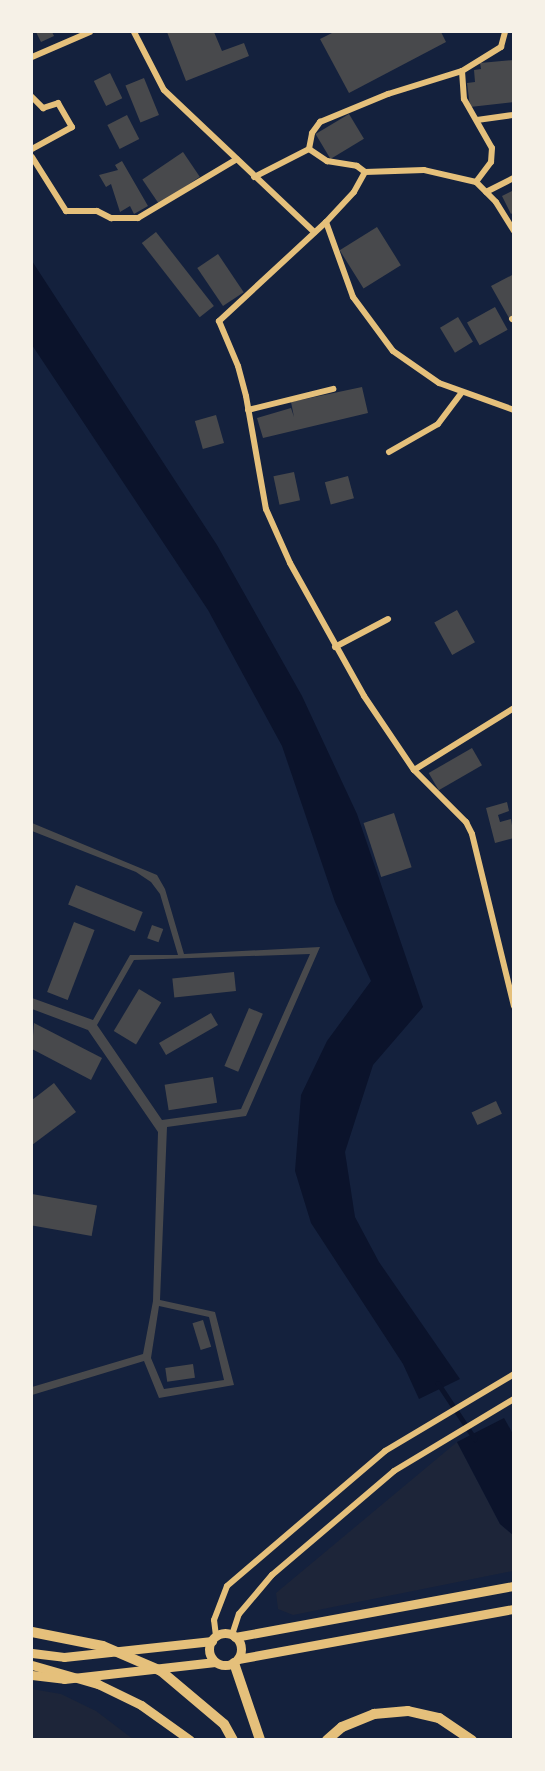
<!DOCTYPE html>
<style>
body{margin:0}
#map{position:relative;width:545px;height:1771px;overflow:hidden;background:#14213d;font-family:Barlow,sans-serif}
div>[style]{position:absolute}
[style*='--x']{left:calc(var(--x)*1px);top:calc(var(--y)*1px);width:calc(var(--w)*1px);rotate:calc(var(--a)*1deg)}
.green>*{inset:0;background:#1d2539}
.water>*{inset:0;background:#0b132b}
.stream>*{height:4.5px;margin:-2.25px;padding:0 2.25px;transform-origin:2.25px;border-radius:2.25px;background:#0b132b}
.building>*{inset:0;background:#48494c;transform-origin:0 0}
.minor>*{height:6px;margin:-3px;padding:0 3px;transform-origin:3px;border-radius:3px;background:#e5c07b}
.secondary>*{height:9px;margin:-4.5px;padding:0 4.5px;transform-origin:4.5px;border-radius:4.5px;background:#e5c07b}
.secondary>.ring{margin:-4.5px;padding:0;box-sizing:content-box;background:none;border:9px solid #e5c07b;border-radius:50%}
.primary>*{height:10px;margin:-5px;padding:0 5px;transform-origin:5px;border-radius:5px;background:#e5c07b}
span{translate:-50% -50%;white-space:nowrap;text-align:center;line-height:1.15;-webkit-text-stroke:6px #f6f1e7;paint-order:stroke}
.frame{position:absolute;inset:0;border:33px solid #f6f1e7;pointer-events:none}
</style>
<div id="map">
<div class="green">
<i style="clip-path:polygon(457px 1442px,500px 1524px,513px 1535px,513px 1571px,293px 1615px,278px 1609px,276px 1593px)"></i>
<i style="clip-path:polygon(32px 1689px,61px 1694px,96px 1711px,133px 1739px,32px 1739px)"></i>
</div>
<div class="water">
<i style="clip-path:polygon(32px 261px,217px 545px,302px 696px,357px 814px,423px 1007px,373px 1065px,345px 1152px,355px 1217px,379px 1262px,460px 1379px,419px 1399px,403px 1364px,311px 1223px,295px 1171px,301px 1095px,327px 1041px,371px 981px,335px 902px,282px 746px,208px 610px,32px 345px)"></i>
<i style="clip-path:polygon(504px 1418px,513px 1434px,513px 1535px,500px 1524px,457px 1442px)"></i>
</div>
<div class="stream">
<i style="--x:438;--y:1383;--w:67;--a:56.5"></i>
</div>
<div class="building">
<i style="clip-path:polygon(36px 32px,52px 32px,54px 36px,41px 42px)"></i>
<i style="clip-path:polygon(167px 32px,214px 32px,222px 51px,244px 43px,249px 56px,186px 81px)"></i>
<i style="clip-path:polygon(334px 32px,441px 32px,446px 42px,349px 93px,320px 39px)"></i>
<i style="clip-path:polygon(514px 60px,514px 102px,470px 107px,467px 83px,475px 82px,474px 70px,481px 69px,480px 63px)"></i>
<i style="left:110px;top:73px;width:28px;height:18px;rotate:64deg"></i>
<i style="left:144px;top:78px;width:40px;height:20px;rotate:68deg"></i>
<i style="left:349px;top:114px;width:29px;height:39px;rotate:59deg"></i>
<i style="left:127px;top:115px;width:27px;height:22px;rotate:63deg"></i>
<i style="left:183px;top:152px;width:30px;height:49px;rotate:56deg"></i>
<i style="clip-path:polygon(122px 161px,148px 206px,134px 214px,130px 206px,120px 212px,111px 184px,106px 187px,99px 175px,118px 170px,115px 165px)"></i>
<i style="clip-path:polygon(514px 190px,514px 212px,511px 214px,502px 196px)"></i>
<i style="left:377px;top:227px;width:45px;height:44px;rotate:58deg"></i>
<i style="left:156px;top:232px;width:94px;height:18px;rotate:52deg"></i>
<i style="left:218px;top:254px;width:46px;height:25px;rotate:56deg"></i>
<i style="clip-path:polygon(514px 274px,514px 315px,509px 318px,491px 286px)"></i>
<i style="left:495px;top:307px;width:26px;height:32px;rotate:61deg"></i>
<i style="left:458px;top:317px;width:29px;height:21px;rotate:59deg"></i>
<i style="clip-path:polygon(362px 387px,368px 413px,263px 438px,257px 418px,291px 408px,294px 417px,291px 402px)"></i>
<i style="left:216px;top:415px;width:29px;height:22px;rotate:74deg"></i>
<i style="left:294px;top:472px;width:29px;height:21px;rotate:78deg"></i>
<i style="left:348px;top:476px;width:23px;height:24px;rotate:75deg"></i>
<i style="left:457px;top:610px;width:37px;height:26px;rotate:61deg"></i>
<i style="left:472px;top:748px;width:20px;height:50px;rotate:60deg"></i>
<i style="clip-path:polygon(507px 802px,509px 811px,498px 815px,500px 822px,511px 819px,514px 838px,495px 843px,486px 808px)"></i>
<i style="left:394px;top:813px;width:57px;height:32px;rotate:72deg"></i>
<i style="clip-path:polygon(evenodd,32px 823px,157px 875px,165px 889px,184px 954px,320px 947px,246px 1116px,167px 1127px,160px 1300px,215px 1312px,234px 1385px,159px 1398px,144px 1361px,32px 1395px,32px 1387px,143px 1354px,153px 1301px,158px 1132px,88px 1030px,32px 1009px,32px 998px,93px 1020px,130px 955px,178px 955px,160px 894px,151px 882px,136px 872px,32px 831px,32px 823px,310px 954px,241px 1109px,162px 1120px,97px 1025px,134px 960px,310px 954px,32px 823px,159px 1306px,209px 1317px,224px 1380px,164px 1389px,151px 1358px,159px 1306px)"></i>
<i style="left:76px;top:885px;width:72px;height:21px;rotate:22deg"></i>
<i style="left:74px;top:922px;width:22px;height:75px;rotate:21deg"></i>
<i style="left:152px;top:925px;width:12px;height:14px;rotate:20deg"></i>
<i style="left:234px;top:972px;width:19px;height:62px;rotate:84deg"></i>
<i style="left:139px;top:989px;width:26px;height:49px;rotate:31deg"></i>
<i style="left:249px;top:1008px;width:15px;height:63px;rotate:23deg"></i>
<i style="left:211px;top:1013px;width:14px;height:60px;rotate:60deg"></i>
<i style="clip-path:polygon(34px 1023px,102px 1058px,91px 1080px,32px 1049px)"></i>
<i style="left:213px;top:1077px;width:26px;height:49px;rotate:81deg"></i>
<i style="clip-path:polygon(54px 1083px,76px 1112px,32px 1145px,32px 1100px)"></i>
<i style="left:496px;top:1101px;width:14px;height:27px;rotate:65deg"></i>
<i style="left:32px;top:1194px;width:66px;height:31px;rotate:10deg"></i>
<i style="left:203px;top:1320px;width:28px;height:11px;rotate:73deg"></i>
<i style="left:193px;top:1364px;width:14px;height:28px;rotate:82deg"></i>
</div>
<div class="minor">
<i style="--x:134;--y:32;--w:65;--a:62.7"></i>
<i style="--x:164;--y:90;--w:207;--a:43.4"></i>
<i style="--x:32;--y:57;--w:63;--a:-23.3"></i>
<i style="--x:462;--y:71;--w:28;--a:86"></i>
<i style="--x:464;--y:99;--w:56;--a:60.3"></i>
<i style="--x:492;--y:148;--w:14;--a:94"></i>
<i style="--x:491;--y:162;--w:25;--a:127"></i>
<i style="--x:32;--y:97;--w:16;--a:45"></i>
<i style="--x:43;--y:108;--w:16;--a:-18"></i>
<i style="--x:58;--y:103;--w:28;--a:60"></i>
<i style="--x:72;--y:127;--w:46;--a:151.2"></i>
<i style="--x:477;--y:120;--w:37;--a:-8"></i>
<i style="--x:309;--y:149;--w:22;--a:34"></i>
<i style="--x:327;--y:161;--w:30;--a:9"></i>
<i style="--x:357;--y:166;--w:10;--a:37"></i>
<i style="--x:32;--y:157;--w:64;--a:57.8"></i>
<i style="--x:66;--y:211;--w:31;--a:0"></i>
<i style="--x:97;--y:211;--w:16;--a:27"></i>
<i style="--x:111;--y:218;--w:27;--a:0"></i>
<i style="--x:138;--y:218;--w:115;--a:-30.8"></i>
<i style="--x:254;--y:177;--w:62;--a:-27"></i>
<i style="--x:309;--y:149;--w:16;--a:-79"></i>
<i style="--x:312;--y:133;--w:14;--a:-54"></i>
<i style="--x:320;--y:122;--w:74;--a:-22.4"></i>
<i style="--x:388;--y:94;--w:77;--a:-17.3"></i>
<i style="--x:462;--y:71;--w:46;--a:-31.6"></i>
<i style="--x:501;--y:47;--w:16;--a:-75"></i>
<i style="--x:486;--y:192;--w:31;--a:-27"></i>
<i style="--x:326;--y:222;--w:80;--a:70.2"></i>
<i style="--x:353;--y:297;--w:67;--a:53.5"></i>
<i style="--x:393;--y:351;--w:56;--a:34.8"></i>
<i style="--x:439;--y:383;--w:80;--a:19.8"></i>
<i style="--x:514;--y:231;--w:34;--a:-122"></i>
<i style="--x:496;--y:202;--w:28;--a:-135"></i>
<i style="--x:476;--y:182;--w:53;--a:-167"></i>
<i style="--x:424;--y:170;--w:59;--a:178.1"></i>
<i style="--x:365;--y:172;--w:23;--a:119"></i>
<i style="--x:354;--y:192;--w:41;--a:133"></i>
<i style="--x:326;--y:222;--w:146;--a:137.2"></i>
<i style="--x:219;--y:321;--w:49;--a:67.1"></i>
<i style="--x:238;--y:366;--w:31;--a:75"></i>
<i style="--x:246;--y:396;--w:115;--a:80"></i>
<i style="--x:266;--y:509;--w:59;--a:66"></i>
<i style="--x:290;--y:563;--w:152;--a:60.9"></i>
<i style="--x:364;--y:696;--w:89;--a:56"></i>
<i style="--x:414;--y:770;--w:74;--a:45"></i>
<i style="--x:466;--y:822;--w:13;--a:63"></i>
<i style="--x:472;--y:834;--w:177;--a:76.3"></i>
<i style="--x:512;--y:319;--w:2;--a:-27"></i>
<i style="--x:248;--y:410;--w:88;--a:-13.9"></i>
<i style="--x:389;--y:452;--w:56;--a:-29.7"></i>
<i style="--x:438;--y:424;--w:40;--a:-53"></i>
<i style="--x:335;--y:647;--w:60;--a:-27.8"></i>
<i style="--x:414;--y:770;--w:118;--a:-31.8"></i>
<i style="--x:232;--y:1635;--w:22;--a:-72"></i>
<i style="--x:239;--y:1614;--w:51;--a:-49.8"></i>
<i style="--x:272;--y:1575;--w:160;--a:-40.4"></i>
<i style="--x:394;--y:1471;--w:140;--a:-31"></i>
<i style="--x:216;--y:1636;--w:16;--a:-97"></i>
<i style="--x:214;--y:1620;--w:36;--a:-69"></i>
<i style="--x:227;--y:1586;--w:208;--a:-40.5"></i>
<i style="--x:385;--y:1451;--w:150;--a:-30.8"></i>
</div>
<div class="secondary">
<i class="ring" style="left:209px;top:1633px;width:23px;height:23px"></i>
<i style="--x:235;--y:1637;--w:284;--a:-10.4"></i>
<i style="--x:32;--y:1653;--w:32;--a:7"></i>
<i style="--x:64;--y:1657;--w:149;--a:-6.2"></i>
<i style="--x:238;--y:1659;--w:280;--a:-10.3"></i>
<i style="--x:32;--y:1665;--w:69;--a:16.1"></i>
<i style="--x:98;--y:1684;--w:48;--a:26"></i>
<i style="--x:141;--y:1705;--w:60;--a:35.5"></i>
<i style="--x:32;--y:1675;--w:32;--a:7"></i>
<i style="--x:64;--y:1679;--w:152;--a:-6.4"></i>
</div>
<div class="primary">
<i style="--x:32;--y:1632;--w:72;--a:11.2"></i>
<i style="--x:103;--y:1646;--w:63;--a:23.3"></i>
<i style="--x:161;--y:1671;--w:82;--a:40.1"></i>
<i style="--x:224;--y:1724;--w:18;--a:61"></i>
<i style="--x:234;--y:1663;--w:81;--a:71.3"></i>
<i style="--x:327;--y:1740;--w:20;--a:-41"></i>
<i style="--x:342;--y:1727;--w:35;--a:-22"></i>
<i style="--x:374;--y:1714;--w:34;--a:-5"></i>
<i style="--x:408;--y:1711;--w:32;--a:13"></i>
<i style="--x:439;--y:1718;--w:40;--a:34"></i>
</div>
<div class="frame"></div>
</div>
